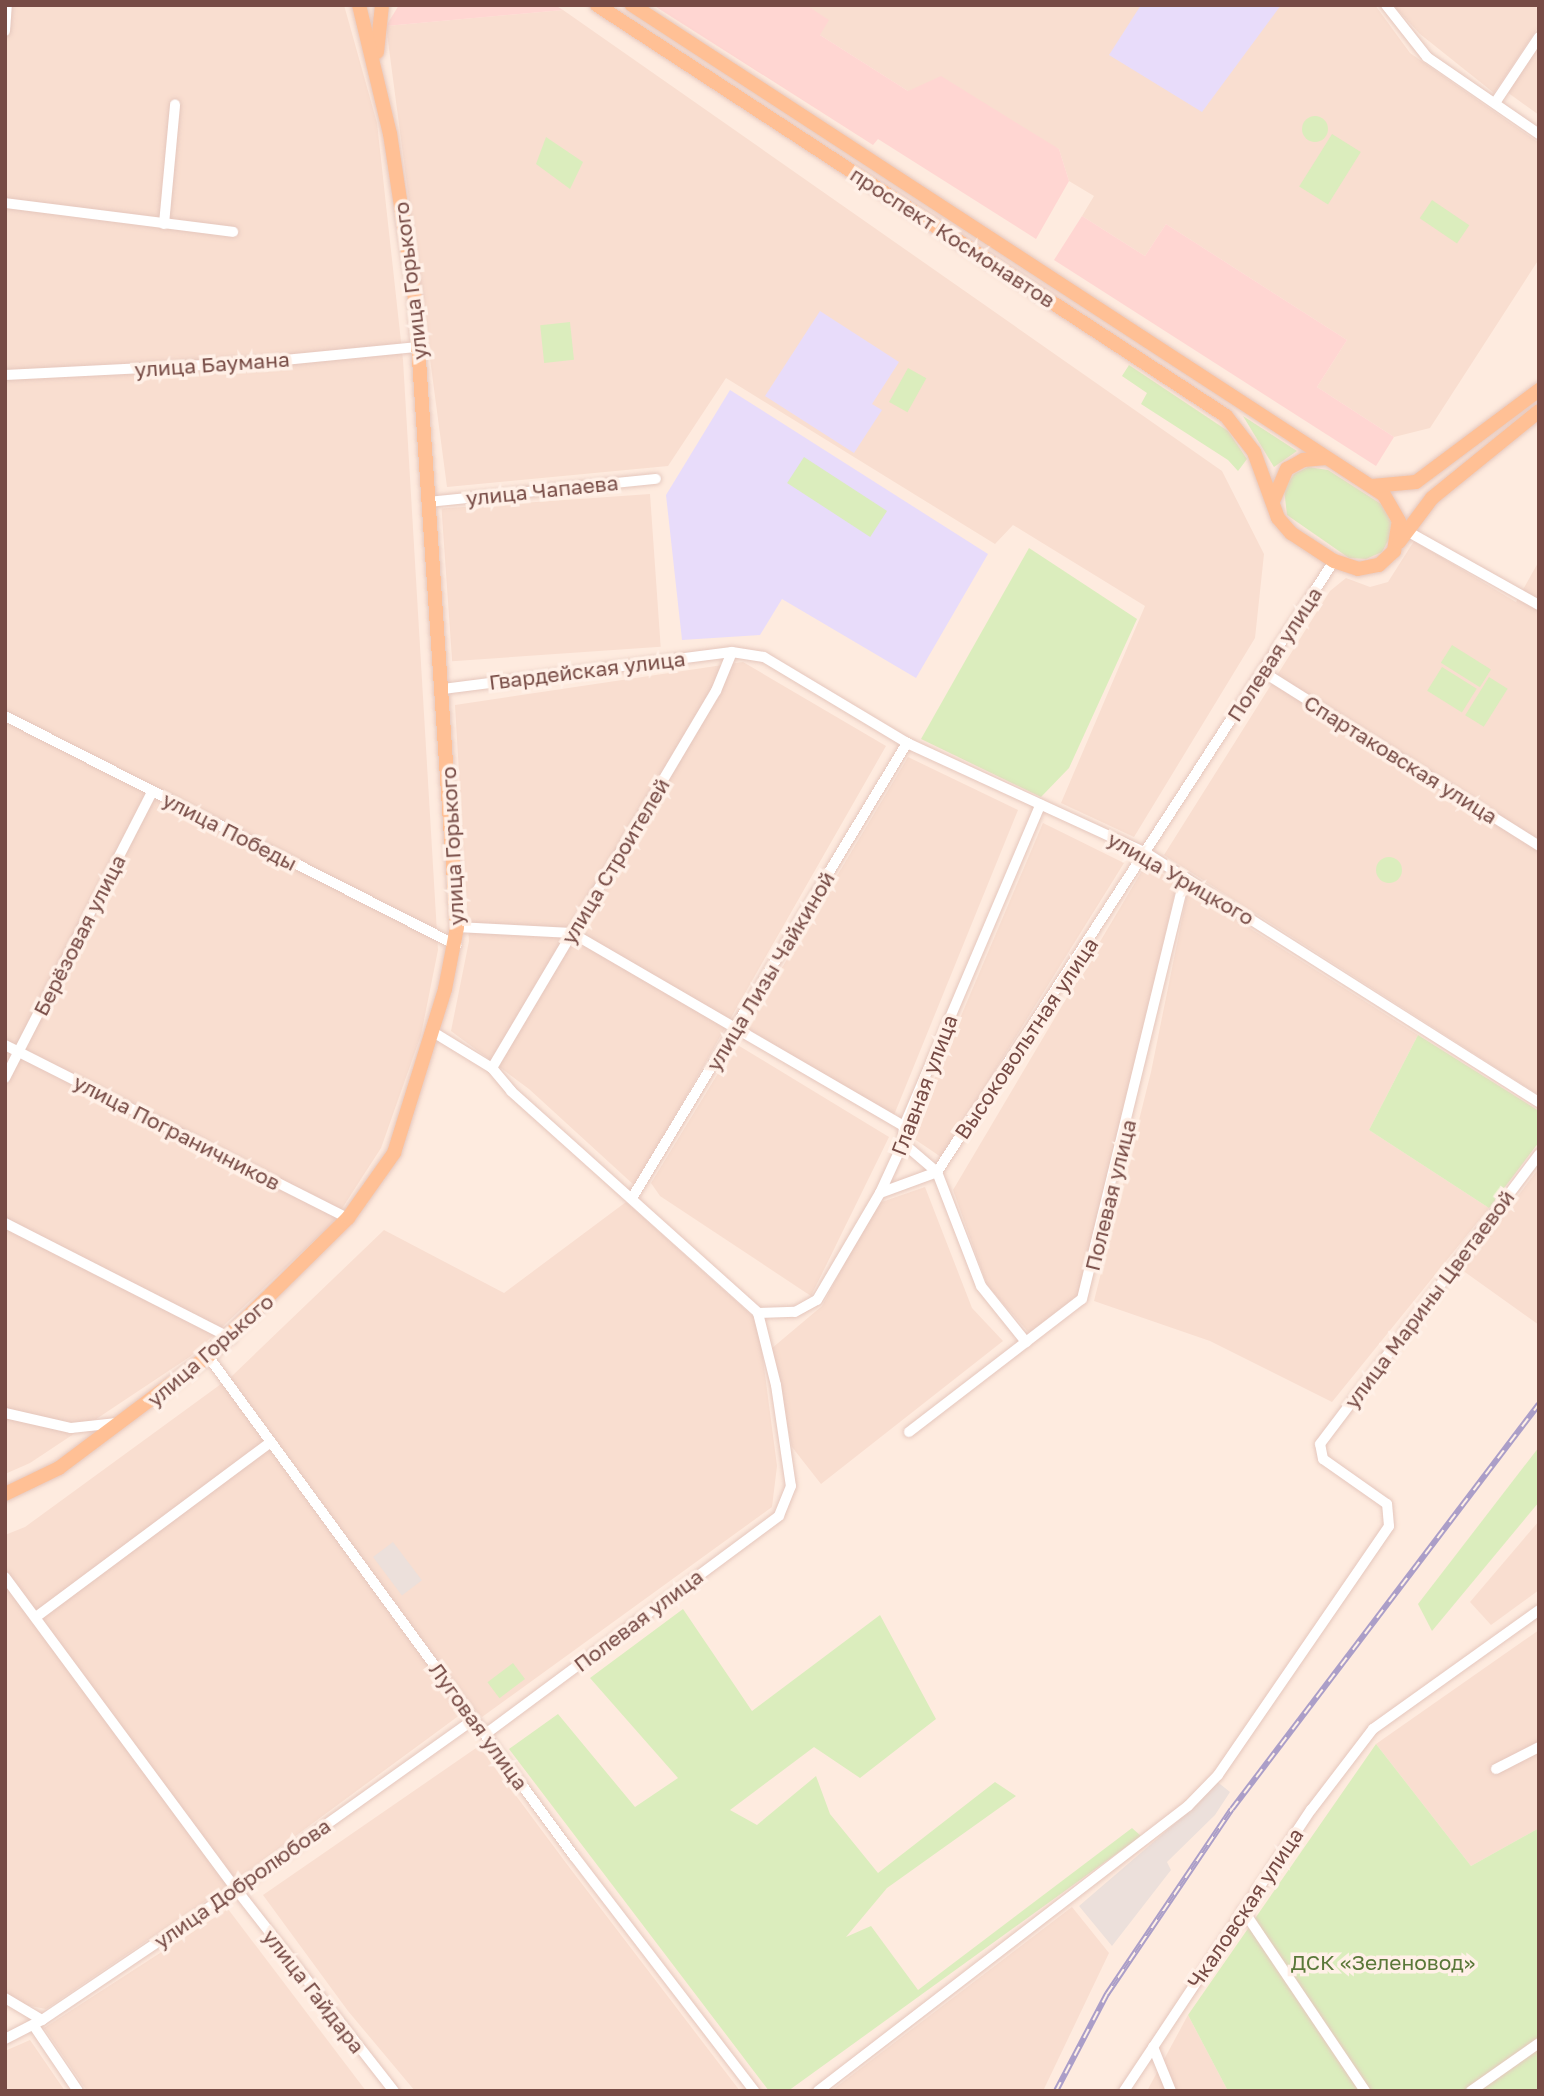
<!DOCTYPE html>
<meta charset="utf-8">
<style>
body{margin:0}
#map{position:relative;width:1544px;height:2096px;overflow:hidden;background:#feebdf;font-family:"Golos Text",sans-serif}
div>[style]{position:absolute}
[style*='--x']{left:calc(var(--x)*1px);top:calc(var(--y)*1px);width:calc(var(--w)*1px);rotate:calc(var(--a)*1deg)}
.residential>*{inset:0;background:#f9ded0;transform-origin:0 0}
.commercial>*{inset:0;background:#ffd6d2}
.industrial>*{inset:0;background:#ece0db;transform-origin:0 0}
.education>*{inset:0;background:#e8dcfa}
.green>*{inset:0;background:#dbedbd;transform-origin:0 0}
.round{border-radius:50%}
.roads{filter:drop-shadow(0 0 2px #e5c7bd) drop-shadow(0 0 2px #e5c7bd)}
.minor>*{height:10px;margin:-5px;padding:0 5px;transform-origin:5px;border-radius:5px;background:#fff}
.major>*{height:14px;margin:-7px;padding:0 7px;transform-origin:7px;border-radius:7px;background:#ffc095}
.rail>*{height:6px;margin-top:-3px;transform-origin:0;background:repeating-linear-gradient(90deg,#fff0e7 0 10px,#ab9ec8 0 20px);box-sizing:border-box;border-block:2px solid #ab9ec8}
span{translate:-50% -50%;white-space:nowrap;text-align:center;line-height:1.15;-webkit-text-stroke:7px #fff0e7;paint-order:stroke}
.street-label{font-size:21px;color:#774b45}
.park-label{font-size:21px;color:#5a7839}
.frame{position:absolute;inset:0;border:7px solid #774b45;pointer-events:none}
</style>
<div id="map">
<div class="residential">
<i style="clip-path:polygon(5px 5px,344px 5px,377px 123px,403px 360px,438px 950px,421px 1035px,381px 1148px,332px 1224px,191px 1356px,30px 1463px,5px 1474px)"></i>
<i style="clip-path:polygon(806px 5px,1375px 5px,1410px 53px,1539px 143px,1539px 259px,1430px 428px,1394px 437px,1317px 387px,1347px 340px,1166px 224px,1145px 256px,1082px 216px,1094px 196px,1069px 181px,1059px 149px,908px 91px,820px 35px)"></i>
<i style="clip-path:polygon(1393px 5px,1539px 5px,1539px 26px,1494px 93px,1420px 34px)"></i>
<i style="clip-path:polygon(563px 10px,1222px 471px,1264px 554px,1255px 638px,1134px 837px,1061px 803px,1145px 606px,1013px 525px,995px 544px,726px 378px,668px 466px,447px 487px,386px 26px)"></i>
<i style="clip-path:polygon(1539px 45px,1539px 115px,1507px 92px)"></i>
<i style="left:650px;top:494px;width:153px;height:209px;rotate:86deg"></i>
<i style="clip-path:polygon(1414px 541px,1516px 602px,1539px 561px,1539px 1095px,1164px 855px,1330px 591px,1346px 578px,1370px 587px,1388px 582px)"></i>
<i style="clip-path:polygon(743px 662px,886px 746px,635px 1186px,529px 1089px,451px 1031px,469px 941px,455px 705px)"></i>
<i style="clip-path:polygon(908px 757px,1018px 810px,894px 1115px,746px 1028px)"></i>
<i style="clip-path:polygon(1043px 823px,1124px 863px,941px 1157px,910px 1136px)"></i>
<i style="clip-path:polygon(1146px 864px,1177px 883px,1086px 1278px,1080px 1295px,1030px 1334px,987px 1285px,953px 1190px)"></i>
<i style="clip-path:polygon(1188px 889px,1418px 1035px,1369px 1130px,1489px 1208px,1332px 1402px,1210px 1341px,1094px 1301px,1151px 1072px)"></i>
<i style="clip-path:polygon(736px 1044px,889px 1137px,811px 1296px,660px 1196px,651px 1183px)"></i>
<i style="clip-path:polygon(1539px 1168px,1539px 1325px,1462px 1270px)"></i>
<i style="clip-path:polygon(925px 1187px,972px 1308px,1003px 1341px,821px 1484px,792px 1447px,771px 1349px,822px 1306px,876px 1204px)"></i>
<i style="clip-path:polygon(626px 1202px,758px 1321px,777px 1466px,772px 1507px,482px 1717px,472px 1706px,226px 1887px,46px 2009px,5px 2001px,5px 1535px,25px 1527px,232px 1376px,384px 1230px,504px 1293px)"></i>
<i style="clip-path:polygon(1539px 1521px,1539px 1590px,1491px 1625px,1470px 1602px)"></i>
<i style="clip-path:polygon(1539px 1630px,1539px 1828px,1471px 1866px,1376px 1744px)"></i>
<i style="clip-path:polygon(479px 1746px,566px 1863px,740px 2091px,415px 2091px,348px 2011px,263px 1895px)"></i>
<i style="clip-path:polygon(1072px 1907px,1109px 1953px,1043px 2091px,831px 2091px)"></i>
<i style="clip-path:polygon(228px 1909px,366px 2091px,87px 2091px,44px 2028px)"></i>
<i style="clip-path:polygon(1188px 2015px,1228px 2091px,1147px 2091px)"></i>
<i style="clip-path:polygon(30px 2040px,65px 2091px,5px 2091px,5px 2051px)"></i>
</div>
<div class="commercial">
<i style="clip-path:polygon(399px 5px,555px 5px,563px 10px,386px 26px)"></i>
<i style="clip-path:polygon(653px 5px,806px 5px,829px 20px,820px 35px,908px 91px,941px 76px,1059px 149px,1069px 181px,1036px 239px,878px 139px,873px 145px)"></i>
<i style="clip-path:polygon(1082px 216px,1145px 256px,1166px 224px,1347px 340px,1317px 387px,1394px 437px,1376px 466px,1054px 260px)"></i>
</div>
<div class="industrial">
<i style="left:393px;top:1542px;width:48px;height:25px;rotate:53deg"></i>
<i style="clip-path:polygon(1215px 1780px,1230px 1792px,1215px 1815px,1167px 1862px,1171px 1870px,1112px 1946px,1079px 1906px,1193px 1808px)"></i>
</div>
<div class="education">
<i style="clip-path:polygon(1141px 5px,1281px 5px,1202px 112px,1109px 55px)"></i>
<i style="clip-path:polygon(820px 311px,899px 362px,872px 404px,882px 410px,854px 453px,765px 396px)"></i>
<i style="clip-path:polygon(730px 390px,988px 554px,916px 678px,782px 599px,760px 635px,682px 640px,666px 495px)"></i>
</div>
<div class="green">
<i class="round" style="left:1302px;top:116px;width:26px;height:26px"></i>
<i style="left:1332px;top:134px;width:34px;height:62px;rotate:32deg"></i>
<i style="clip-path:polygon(546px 137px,583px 162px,570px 189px,536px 164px)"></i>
<i style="left:1432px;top:200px;width:45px;height:22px;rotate:34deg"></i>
<i style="left:570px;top:322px;width:38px;height:30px;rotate:84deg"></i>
<i style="clip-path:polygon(1129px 365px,1228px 431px,1247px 459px,1238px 471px,1228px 460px,1141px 404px,1147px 393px,1122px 376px)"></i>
<i style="left:908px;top:368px;width:21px;height:39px;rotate:29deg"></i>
<i style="clip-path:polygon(1243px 416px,1297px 451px,1274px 467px)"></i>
<i style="left:804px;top:457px;width:99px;height:31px;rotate:33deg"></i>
<i style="clip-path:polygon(1308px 467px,1328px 470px,1381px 504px,1391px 521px,1390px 537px,1382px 552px,1366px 559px,1349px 558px,1287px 515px,1284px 489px,1294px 474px)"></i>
<i style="clip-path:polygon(1029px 548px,1137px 619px,1069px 768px,1041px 797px,921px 739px)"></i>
<i style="left:1452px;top:645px;width:46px;height:21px;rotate:32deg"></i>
<i style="left:1442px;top:667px;width:41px;height:28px;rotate:32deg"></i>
<i style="left:1489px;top:677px;width:22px;height:45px;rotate:32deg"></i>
<i class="round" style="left:1376px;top:857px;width:26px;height:26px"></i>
<i style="clip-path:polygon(1418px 1035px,1539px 1111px,1539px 1142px,1489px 1208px,1369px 1130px)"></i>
<i style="clip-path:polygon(1539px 1447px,1539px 1502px,1432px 1631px,1418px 1604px)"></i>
<i style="clip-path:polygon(683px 1609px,752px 1711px,880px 1615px,936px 1719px,860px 1778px,814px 1747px,730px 1810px,757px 1825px,816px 1776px,830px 1814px,878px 1873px,995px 1782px,1016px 1796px,887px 1888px,846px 1937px,871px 1926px,918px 1990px,1132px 1828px,1141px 1836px,788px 2091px,769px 2091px,509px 1749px,558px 1714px,635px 1807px,678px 1778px,590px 1678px)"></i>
<i style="left:513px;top:1663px;width:20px;height:32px;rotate:53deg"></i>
<i style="clip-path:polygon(1376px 1744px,1471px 1866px,1539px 1828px,1539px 2091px,1228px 2091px,1188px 2015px)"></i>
</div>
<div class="roads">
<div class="minor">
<i style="--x:1386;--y:5;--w:66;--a:51.7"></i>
<i style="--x:1427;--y:57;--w:136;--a:34.5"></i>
<i style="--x:5;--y:31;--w:26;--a:-86"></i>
<i style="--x:1495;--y:103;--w:79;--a:-56.3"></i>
<i style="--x:5;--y:203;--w:230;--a:7.2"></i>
<i style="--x:164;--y:224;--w:120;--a:-84.7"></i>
<i style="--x:5;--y:375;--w:259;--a:-2.9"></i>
<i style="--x:264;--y:362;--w:155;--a:-5.6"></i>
<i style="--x:428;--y:502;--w:229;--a:-5.8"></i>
<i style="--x:1407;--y:531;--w:151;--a:29.3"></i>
<i style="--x:1263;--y:672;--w:326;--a:32.2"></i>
<i style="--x:443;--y:689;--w:291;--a:-7.3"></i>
<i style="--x:732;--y:652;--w:32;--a:9"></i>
<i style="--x:764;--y:657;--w:167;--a:31"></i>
<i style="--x:907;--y:743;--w:263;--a:24.7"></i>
<i style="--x:1146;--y:853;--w:465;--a:32.4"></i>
<i style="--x:5;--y:716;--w:506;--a:26.92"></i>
<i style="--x:457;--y:927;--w:115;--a:3"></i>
<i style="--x:572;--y:933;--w:384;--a:30.2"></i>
<i style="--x:433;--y:1032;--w:69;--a:31.4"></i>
<i style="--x:492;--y:1068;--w:30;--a:50"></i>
<i style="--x:511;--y:1091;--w:332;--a:41.9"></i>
<i style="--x:758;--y:1313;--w:74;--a:76"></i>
<i style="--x:776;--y:1385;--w:102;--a:81.6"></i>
<i style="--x:791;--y:1486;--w:32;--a:112"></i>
<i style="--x:779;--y:1516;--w:366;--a:143.4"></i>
<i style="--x:5;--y:1045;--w:384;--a:26.8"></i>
<i style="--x:492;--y:1068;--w:439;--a:-59.3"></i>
<i style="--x:716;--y:691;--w:42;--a:-67.7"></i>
<i style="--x:5;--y:1078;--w:322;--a:-62.8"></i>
<i style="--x:903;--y:1143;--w:45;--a:40.5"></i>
<i style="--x:937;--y:1172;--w:122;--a:68.9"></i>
<i style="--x:981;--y:1286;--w:72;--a:51.2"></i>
<i style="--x:880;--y:1193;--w:61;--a:-20.2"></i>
<i style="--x:937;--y:1172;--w:729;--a:-56.99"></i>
<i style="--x:632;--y:1198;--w:532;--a:-58.85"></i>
<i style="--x:5;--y:1223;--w:254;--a:27"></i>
<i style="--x:758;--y:1313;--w:37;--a:-2"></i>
<i style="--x:795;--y:1312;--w:25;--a:-29"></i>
<i style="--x:817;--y:1300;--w:124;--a:-59.5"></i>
<i style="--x:880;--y:1193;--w:55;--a:-65.3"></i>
<i style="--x:903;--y:1143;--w:17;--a:-87"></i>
<i style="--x:904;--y:1126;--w:349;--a:-67"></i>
<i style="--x:208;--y:1356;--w:620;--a:53.8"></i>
<i style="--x:574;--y:1856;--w:296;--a:52.5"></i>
<i style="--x:5;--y:1413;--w:68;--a:12.8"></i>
<i style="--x:71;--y:1428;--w:46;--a:-6.2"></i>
<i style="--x:909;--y:1432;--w:218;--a:-37.6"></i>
<i style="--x:1082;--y:1299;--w:434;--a:-76.3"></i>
<i style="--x:5;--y:1577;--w:388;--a:53.5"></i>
<i style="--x:236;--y:1889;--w:256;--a:52"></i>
<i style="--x:36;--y:1617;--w:293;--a:-36.7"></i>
<i style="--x:1496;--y:1769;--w:48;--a:-27.1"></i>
<i style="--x:1243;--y:1910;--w:218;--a:56"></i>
<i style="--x:5;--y:1998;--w:43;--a:30.7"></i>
<i style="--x:34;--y:2026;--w:78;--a:55.9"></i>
<i style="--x:5;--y:2039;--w:42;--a:-27.2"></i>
<i style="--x:42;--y:2020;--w:234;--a:-34"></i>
<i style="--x:236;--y:1889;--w:292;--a:-35.5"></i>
<i style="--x:1153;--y:2047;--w:48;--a:67.8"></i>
<i style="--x:818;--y:2091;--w:467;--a:-37.6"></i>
<i style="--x:1188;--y:1806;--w:43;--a:-45.9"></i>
<i style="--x:1218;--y:1775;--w:302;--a:-55.5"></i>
<i style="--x:1389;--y:1526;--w:22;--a:-95"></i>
<i style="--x:1387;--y:1504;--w:78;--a:-144.9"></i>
<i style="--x:1323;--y:1459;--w:15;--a:-101"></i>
<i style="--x:1320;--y:1444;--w:363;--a:-52.9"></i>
<i style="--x:1124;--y:2091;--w:338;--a:-56.4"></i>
<i style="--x:1311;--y:1810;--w:102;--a:-52.6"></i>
<i style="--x:1373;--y:1729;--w:204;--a:-35.6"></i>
<i style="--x:1471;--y:2091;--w:83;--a:-35.2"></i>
</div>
<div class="major">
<i style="--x:597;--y:5;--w:751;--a:33.16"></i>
<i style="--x:1226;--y:416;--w:46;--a:52.1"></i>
<i style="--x:1254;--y:452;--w:70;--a:70"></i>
<i style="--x:1278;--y:518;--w:20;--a:49"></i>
<i style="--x:1291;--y:533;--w:51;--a:33.1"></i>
<i style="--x:1334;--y:561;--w:25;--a:18"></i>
<i style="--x:1358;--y:569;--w:21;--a:-11"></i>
<i style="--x:1379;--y:565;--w:21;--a:-43"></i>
<i style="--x:1394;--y:551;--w:30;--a:-81"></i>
<i style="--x:1399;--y:521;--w:30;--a:-120"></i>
<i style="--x:1384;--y:495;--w:898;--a:-146.91"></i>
<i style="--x:377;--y:52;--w:47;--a:-83.9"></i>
<i style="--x:1372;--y:486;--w:44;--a:-5.2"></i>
<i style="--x:1416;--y:482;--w:154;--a:-36.8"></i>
<i style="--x:1274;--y:499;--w:33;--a:-67"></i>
<i style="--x:1287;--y:469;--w:18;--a:-29"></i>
<i style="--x:1303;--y:460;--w:23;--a:-5"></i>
<i style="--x:1399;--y:542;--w:55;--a:-53.1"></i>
<i style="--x:1432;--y:498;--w:138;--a:-39.1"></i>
<i style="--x:5;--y:1494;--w:60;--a:-25.7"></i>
<i style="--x:59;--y:1468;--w:186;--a:-36.9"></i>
<i style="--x:208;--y:1356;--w:197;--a:-44.6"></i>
<i style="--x:348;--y:1218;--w:80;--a:-54.7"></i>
<i style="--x:394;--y:1153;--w:172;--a:-72.7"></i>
<i style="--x:445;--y:989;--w:63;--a:-79"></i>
<i style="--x:457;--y:927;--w:629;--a:-93.83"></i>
<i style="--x:415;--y:299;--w:167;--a:-98.6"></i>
<i style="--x:390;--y:134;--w:133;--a:-103.5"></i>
</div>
</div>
<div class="rail">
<i style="--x:1056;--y:2091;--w:110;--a:-62.3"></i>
<i style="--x:1107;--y:1994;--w:223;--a:-56"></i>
<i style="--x:1232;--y:1809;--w:508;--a:-52.84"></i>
</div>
<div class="street-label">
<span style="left:953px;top:237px;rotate:33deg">проспект Космонавтов</span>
<span style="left:410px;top:281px;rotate:-97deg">улица Горького</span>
<span style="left:212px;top:364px;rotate:-4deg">улица Баумана</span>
<span style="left:542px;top:490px;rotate:-6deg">улица Чапаева</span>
<span style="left:1274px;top:654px;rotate:-57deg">Полевая улица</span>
<span style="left:587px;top:670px;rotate:-7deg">Гвардейская улица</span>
<span style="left:1401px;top:759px;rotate:32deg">Спартаковская улица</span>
<span style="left:230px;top:831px;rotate:27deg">улица Победы</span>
<span style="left:452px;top:846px;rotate:-93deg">улица Горького</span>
<span style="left:615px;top:861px;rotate:-59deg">улица Строителей</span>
<span style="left:1181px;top:878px;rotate:30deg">улица Урицкого</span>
<span style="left:79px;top:935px;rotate:-63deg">Берёзовая улица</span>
<span style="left:770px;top:971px;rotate:-59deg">улица Лизы Чайкиной</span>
<span style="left:1026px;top:1038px;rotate:-56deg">Высоковольтная улица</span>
<span style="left:924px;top:1085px;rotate:-69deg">Главная улица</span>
<span style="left:177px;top:1132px;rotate:27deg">улица Пограничников</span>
<span style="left:1110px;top:1195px;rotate:-76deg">Полевая улица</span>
<span style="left:1429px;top:1299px;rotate:-53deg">улица Марины Цветаевой</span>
<span style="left:210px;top:1350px;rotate:-41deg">улица Горького</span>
<span style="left:638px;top:1620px;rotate:-37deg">Полевая улица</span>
<span style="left:479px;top:1726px;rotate:54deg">Луговая улица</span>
<span style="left:242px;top:1883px;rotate:-35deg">улица Добролюбова</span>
<span style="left:1245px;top:1908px;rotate:-56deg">Чкаловская улица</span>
<span style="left:314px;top:1991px;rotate:52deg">улица Гайдара</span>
</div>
<div class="park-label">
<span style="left:1383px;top:1962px">ДСК «Зеленовод»</span>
</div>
<div class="frame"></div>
</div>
